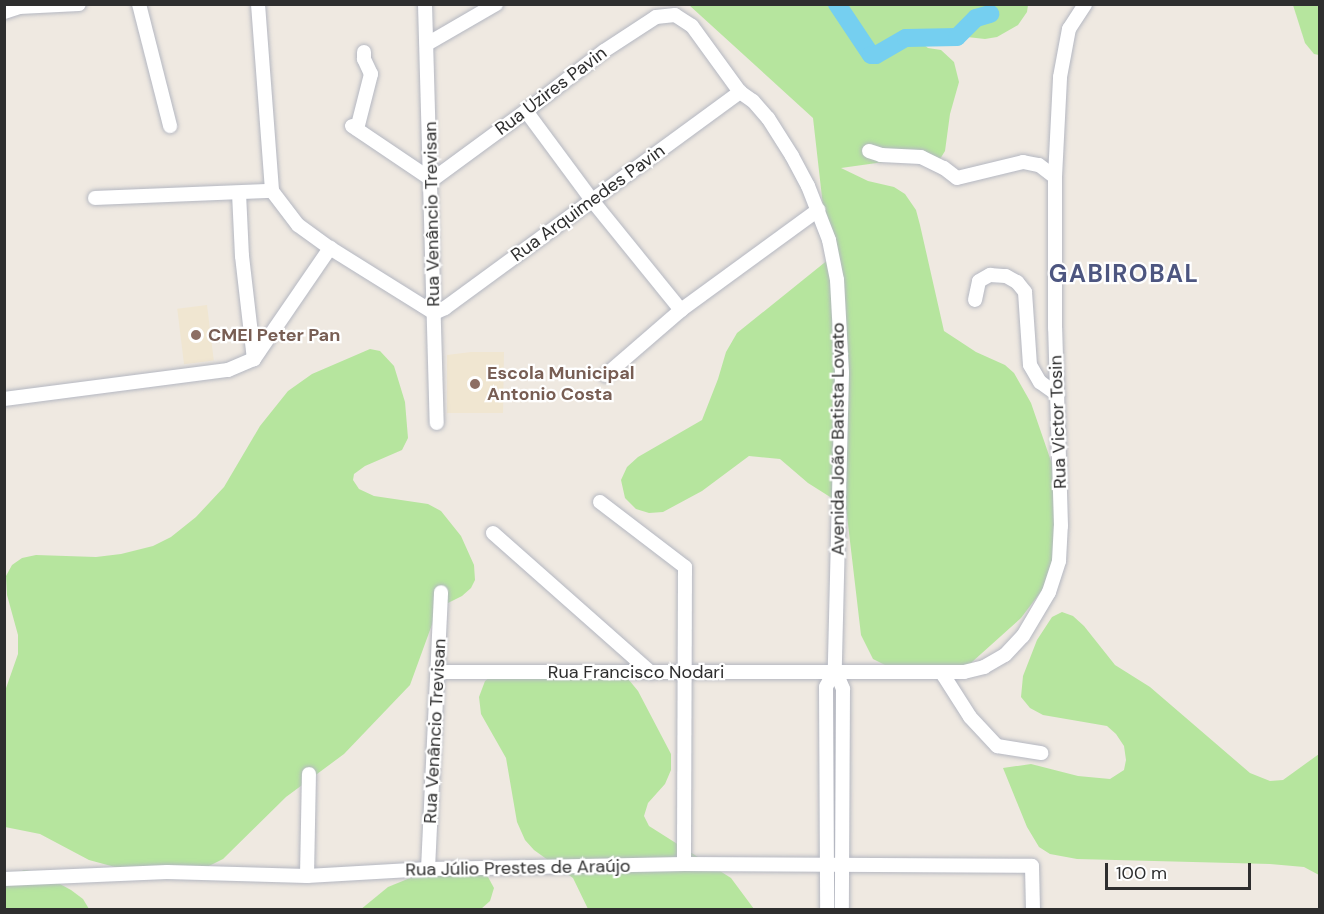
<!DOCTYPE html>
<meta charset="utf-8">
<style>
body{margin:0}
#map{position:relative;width:1324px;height:914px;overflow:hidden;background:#efe9e1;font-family:"DM Sans",sans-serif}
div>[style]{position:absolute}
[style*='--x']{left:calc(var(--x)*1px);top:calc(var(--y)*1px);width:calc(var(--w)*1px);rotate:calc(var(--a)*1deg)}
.education>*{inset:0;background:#f0e6d1;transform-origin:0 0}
.green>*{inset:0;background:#b6e59e}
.river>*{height:18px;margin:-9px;padding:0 9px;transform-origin:9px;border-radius:9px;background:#75cff0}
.roads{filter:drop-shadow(0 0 2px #b4b7c1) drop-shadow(0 0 2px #b4b7c1)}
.minor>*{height:14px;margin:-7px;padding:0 7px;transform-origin:7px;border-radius:7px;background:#fff}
.dots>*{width:16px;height:16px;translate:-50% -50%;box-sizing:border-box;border:3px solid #fff;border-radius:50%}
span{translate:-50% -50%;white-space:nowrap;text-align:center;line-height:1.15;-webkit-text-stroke:4.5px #fff;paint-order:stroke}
.street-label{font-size:18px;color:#2e2e2e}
.education-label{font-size:18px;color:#785e54;font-weight:700}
.left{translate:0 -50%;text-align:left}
.district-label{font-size:24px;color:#4d5680;font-weight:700;letter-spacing:1.5px}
.frame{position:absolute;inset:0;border:6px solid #2e2e2e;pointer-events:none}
.scale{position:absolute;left:1105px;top:863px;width:146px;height:27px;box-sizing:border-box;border:3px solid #2e2e2e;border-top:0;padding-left:8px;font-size:18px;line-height:21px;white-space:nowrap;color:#2e2e2e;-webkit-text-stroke:4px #fff;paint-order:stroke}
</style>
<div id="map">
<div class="education">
<i style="left:207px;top:305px;width:56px;height:30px;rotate:83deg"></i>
<i style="clip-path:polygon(471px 352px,504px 352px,503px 413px,447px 413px,447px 355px)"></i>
</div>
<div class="green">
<i style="clip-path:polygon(689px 5px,1028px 5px,1027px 12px,1018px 25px,997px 37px,985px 39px,904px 30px,928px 48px,941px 50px,954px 62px,959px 82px,950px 114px,945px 151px,940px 159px,912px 158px,841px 168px,868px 181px,894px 187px,905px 194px,916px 210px,920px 225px,944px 331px,976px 352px,1005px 365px,1014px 373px,1031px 403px,1052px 464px,1059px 500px,1060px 536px,1049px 581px,1021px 618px,962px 671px,891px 668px,873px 659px,861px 635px,846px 507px,808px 483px,780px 459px,749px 456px,702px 491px,663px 512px,649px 513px,636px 509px,625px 498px,621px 480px,627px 467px,638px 457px,702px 420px,718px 379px,726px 352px,737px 333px,829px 259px,813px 118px)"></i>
<i style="clip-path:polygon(1293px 5px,1319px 5px,1319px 55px,1314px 54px,1305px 43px)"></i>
<i style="clip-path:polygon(370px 349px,380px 351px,394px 366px,405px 402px,408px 438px,402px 450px,365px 466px,354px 474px,353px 480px,359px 489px,374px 496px,428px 504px,441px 511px,461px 536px,474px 565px,475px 580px,471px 588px,462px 596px,438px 608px,410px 685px,344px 754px,286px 797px,223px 859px,205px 868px,126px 870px,89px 860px,40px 834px,5px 827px,5px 691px,18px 654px,18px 635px,7px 595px,6px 576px,12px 565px,22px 558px,36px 555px,96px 557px,121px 554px,153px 546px,171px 537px,196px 517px,224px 487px,260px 426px,288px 391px,312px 374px)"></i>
<i style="clip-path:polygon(1062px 612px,1073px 616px,1084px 626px,1115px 665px,1150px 687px,1250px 773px,1270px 781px,1283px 780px,1319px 754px,1319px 875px,1304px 867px,1270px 864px,1077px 859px,1050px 854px,1039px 847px,1027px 827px,1003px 768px,1031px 764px,1078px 776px,1110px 779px,1124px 770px,1126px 760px,1124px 746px,1116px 734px,1107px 726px,1043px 715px,1030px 708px,1021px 697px,1023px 676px,1037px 640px,1052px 617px)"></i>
<i style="clip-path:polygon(498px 671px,619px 675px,629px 680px,638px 691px,671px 754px,671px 770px,665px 784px,648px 803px,644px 816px,649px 826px,731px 878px,754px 909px,588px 909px,573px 878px,534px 850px,525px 840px,517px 822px,506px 758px,481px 714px,479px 697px,485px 681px)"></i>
<i style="clip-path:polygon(451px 868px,476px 869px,488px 877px,494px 888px,490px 901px,481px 909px,360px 910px,388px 887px,410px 878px)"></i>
<i style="clip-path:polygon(24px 870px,38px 872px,71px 890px,83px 899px,89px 909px,5px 910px,5px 878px)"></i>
</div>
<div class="river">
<i style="--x:837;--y:4;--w:61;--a:56.3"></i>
<i style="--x:871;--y:55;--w:5;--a:0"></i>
<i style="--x:876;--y:55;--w:34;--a:-30"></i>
<i style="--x:906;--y:38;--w:51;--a:-1.1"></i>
<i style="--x:957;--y:37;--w:27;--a:-45"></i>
<i style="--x:976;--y:18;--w:15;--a:-16"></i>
</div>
<div class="roads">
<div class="minor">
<i style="--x:139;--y:4;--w:126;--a:75.7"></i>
<i style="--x:258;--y:4;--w:188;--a:85.7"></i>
<i style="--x:425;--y:4;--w:419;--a:88.4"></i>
<i style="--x:4;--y:12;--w:16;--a:-18"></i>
<i style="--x:19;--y:7;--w:60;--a:-2.9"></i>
<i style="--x:427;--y:44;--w:80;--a:-30.1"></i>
<i style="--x:526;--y:111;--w:109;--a:53.5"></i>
<i style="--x:591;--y:199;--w:143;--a:51"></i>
<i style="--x:352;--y:126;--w:97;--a:34"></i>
<i style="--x:432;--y:180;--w:117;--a:-36.3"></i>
<i style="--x:526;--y:111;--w:98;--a:-37.6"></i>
<i style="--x:604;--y:51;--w:62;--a:-33.2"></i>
<i style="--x:656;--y:17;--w:19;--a:-6"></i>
<i style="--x:675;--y:15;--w:20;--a:33"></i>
<i style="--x:692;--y:26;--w:82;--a:54"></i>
<i style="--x:740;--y:92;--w:16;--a:35"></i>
<i style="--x:753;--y:101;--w:23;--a:49"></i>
<i style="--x:768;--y:118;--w:45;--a:57.7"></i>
<i style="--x:792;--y:156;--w:34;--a:62"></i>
<i style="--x:808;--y:186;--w:58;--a:68.7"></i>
<i style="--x:829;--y:240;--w:41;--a:78.7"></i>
<i style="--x:837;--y:280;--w:93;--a:86.9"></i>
<i style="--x:842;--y:373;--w:297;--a:91.4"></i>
<i style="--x:835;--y:670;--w:19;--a:118"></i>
<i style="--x:826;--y:687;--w:223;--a:89.7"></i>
<i style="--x:357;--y:129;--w:57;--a:-75.7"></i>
<i style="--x:371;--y:74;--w:17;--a:-115"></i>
<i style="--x:364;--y:59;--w:7;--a:-90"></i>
<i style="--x:869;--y:151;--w:13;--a:18"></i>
<i style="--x:881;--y:155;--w:40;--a:2.9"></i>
<i style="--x:921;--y:157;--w:25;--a:26"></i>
<i style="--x:944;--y:168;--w:16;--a:38"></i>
<i style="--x:957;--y:178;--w:68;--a:-13.6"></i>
<i style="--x:1023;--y:162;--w:16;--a:11"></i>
<i style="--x:1039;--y:165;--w:20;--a:37"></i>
<i style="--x:272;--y:191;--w:43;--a:52.6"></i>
<i style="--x:298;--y:225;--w:39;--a:36"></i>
<i style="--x:330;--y:248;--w:123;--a:32"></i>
<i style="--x:239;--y:193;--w:63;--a:87.3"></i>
<i style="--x:242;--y:256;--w:104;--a:83.4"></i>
<i style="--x:95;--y:198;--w:177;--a:-2.3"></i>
<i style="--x:975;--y:300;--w:19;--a:-78"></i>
<i style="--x:979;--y:281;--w:13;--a:-29"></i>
<i style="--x:990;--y:275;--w:16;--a:4"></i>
<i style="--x:1006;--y:276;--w:13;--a:29"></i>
<i style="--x:1017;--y:282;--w:13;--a:51"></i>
<i style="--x:1025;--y:292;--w:73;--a:86.1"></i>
<i style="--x:1030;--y:365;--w:20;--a:60"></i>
<i style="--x:1040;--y:382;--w:22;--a:36"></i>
<i style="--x:434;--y:313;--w:12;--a:-24"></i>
<i style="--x:445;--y:308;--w:366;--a:-36.2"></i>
<i style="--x:606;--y:375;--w:99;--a:-40.9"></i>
<i style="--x:681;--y:310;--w:170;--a:-36.1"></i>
<i style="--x:4;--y:399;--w:226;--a:-7.4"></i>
<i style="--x:228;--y:370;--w:28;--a:-23"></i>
<i style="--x:254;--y:359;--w:135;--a:-55.6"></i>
<i style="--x:600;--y:502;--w:107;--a:37.4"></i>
<i style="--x:685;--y:567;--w:297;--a:90.2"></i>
<i style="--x:493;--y:533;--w:211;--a:41.5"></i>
<i style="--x:835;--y:670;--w:21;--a:67"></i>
<i style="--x:843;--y:689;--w:221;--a:90.3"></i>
<i style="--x:438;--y:672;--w:526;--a:0"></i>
<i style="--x:964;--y:672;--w:21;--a:-14"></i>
<i style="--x:984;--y:667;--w:24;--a:-30"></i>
<i style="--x:1005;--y:655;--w:26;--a:-47"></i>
<i style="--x:1023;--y:636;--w:51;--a:-59.4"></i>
<i style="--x:1049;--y:592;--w:33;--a:-72"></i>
<i style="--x:1059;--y:561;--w:35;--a:-87"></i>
<i style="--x:1061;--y:526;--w:198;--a:-91.7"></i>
<i style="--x:1055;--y:328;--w:151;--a:-90"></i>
<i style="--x:1055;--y:177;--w:100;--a:-87.1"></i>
<i style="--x:1060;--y:77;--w:49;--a:-79.4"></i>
<i style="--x:1069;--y:29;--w:30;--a:-57"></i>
<i style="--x:942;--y:673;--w:52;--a:57.5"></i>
<i style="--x:970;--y:717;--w:40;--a:47"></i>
<i style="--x:997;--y:746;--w:45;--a:9"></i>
<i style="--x:428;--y:869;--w:277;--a:-87.3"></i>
<i style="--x:307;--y:876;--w:102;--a:-88.9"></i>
<i style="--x:4;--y:879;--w:163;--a:-2.5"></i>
<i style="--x:167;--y:872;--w:140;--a:1.6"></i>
<i style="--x:307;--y:876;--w:121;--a:-3.3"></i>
<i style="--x:428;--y:869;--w:256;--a:-1.1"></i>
<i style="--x:684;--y:864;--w:348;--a:0.3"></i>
<i style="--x:1032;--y:866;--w:44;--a:88.7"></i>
</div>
</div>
<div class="dots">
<i style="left:196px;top:335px;background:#8d6e63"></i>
<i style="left:475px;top:384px;background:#8d6e63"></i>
</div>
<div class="street-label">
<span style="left:551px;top:91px;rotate:-37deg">Rua Uzires Pavin</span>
<span style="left:588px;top:203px;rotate:-36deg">Rua Arquimedes Pavin</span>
<span style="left:432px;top:214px;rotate:-91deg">Rua Venâncio Trevisan</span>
<span style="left:1058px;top:422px;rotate:-92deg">Rua Victor Tosin</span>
<span style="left:838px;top:439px;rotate:-90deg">Avenida João Batista Lovato</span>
<span style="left:636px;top:672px">Rua Francisco Nodari</span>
<span style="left:435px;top:731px;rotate:-87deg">Rua Venâncio Trevisan</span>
<span style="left:518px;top:868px;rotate:-1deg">Rua Júlio Prestes de Araújo</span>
</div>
<div class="education-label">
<span class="left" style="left:208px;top:335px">CMEI Peter Pan</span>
<span class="left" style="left:487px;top:384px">Escola Municipal<br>Antonio Costa</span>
</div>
<div class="district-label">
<span style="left:1124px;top:274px">GABIROBAL</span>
</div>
<div class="frame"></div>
<div class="scale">100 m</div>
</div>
